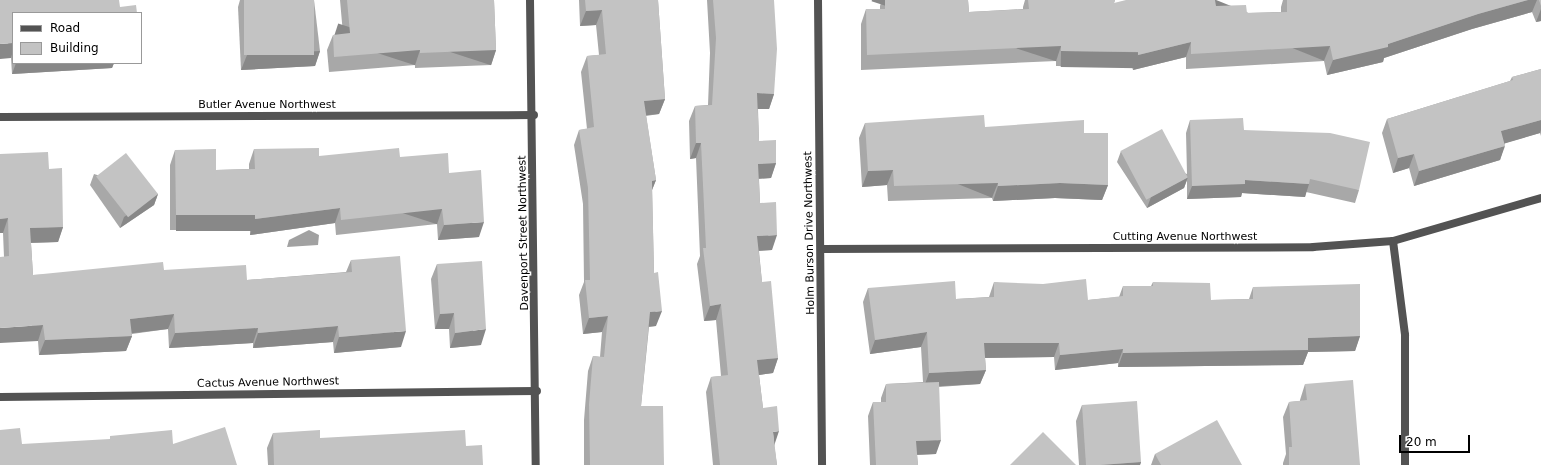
<!DOCTYPE html>
<style>
body{margin:0}
#map{position:relative;width:1541px;height:465px;overflow:hidden;background:#fff;font-family:"DejaVu Sans",sans-serif}
div>[style]{position:absolute}
[style*='--x']{left:calc(var(--x)*1px);top:calc(var(--y)*1px);width:calc(var(--w)*1px);rotate:calc(var(--a)*1deg)}
.water>*{inset:0;background:#a1a1a1}
.minor>*{height:8px;margin:-4px;padding:0 4px;transform-origin:4px;border-radius:4px;background:#535353}
.wall>*{inset:0;background:#a8a8a8}
.shaded-wall>*{inset:0;background:#888;transform-origin:0 0}
.building>*{inset:0;background:#c3c3c3;transform-origin:0 0}
span{translate:-50% -50%;white-space:nowrap;text-align:center;line-height:1.15;-webkit-text-stroke:3px #fff;paint-order:stroke}
.street-label{font-size:11px;color:#000}
.legend{position:absolute;left:12px;top:12px;width:130px;height:52px;box-sizing:border-box;background:#fff;border:1px solid #999;margin:0;padding:5px 7px;list-style:none;font-size:12px;color:#000}
.legend li{display:flex;align-items:center;gap:8px;height:20px}
.legend b{width:20px;border:1px solid #999}
.scale{position:absolute;left:1399px;top:435px;width:71px;height:18px;box-sizing:border-box;border:2px solid #000;border-top:0;padding-left:5px;font-size:12px;line-height:14px;white-space:nowrap;color:#000;-webkit-text-stroke:3px #fff;paint-order:stroke}
</style>
<div id="map">
<div class="water">
<i style="clip-path:polygon(309px 230px,319px 235px,318px 245px,287px 247px,289px 240px)"></i>
</div>
<div class="minor">
<i style="--x:530;--y:0;--w:465;--a:89.3"></i>
<i style="--x:818;--y:0;--w:465;--a:89.5"></i>
<i style="--x:0;--y:117;--w:534;--a:-0.21"></i>
<i style="--x:1393;--y:241;--w:95;--a:82.7"></i>
<i style="--x:1405;--y:335;--w:130;--a:90"></i>
<i style="--x:822;--y:249;--w:491;--a:-0.2"></i>
<i style="--x:1313;--y:247;--w:80;--a:-4.3"></i>
<i style="--x:1393;--y:241;--w:154;--a:-16.2"></i>
<i style="--x:0;--y:397;--w:537;--a:-0.64"></i>
</div>
<div class="wall">
<i style="clip-path:polygon(0 0,120px 7px,137px 13px,13px 13px,13px 63px,114px 63px,112px 68px,12px 74px,11px 58px)"></i>
<i style="clip-path:polygon(240px 0,314px 0,320px 51px,315px 66px,241px 70px,238px 7px)"></i>
<i style="clip-path:polygon(340px 0,494px 0,496px 50px,491px 65px,415px 68px,415px 65px,329px 72px,327px 50px,333px 35px,343px 34px)"></i>
<i style="clip-path:polygon(579px 0,658px 0,665px 99px,659px 114px,646px 116px,656px 180px,652px 190px,654px 273px,656px 326px,649px 327px,641px 406px,664px 465px,584px 465px,584px 420px,588px 371px,593px 356px,600px 357px,602px 332px,583px 334px,579px 295px,584px 282px,583px 204px,574px 145px,579px 130px,587px 129px,581px 72px,587px 56px,599px 55px,596px 25px,580px 26px)"></i>
<i style="clip-path:polygon(707px 0,774px 0,774px 94px,769px 109px,758px 109px,759px 141px,776px 163px,771px 178px,759px 179px,760px 203px,772px 250px,759px 251px,762px 282px,778px 358px,773px 373px,759px 375px,763px 408px,774px 444px,777px 465px,713px 465px,706px 392px,711px 377px,721px 376px,716px 320px,704px 321px,697px 264px,700px 256px,696px 158px,690px 159px,689px 121px,695px 106px,708px 105px,710px 53px)"></i>
<i style="clip-path:polygon(882px 0,968px 0,969px 12px,1023px 9px,1023px 7px,1025px 0,1115px 0,1114px 3px,1216px 6px,1247px 13px,1281px 12px,1281px 7px,1283px 0,1541px 0,1541px 21px,1536px 22px,1532px 12px,1472px 29px,1384px 58px,1383px 62px,1327px 75px,1324px 61px,1186px 69px,1186px 57px,1133px 70px,1132px 67px,1056px 66px,1056px 61px,861px 70px,861px 24px,866px 9px,880px 9px,880px 6px)"></i>
<i style="clip-path:polygon(1541px 69px,1541px 136px,1540px 133px,1505px 143px,1500px 160px,1414px 186px,1409px 168px,1393px 173px,1382px 133px,1387px 119px,1510px 81px,1512px 77px)"></i>
<i style="clip-path:polygon(1190px 120px,1244px 130px,1359px 190px,1355px 203px,1306px 192px,1305px 197px,1242px 193px,1241px 197px,1187px 199px,1187px 180px,1184px 188px,1147px 208px,1117px 162px,1121px 151px,1187px 174px,1186px 133px)"></i>
<i style="clip-path:polygon(865px 123px,985px 127px,1084px 133px,1108px 185px,1102px 200px,1055px 198px,993px 201px,992px 198px,888px 201px,887px 185px,862px 187px,859px 138px)"></i>
<i style="clip-path:polygon(254px 149px,319px 156px,400px 157px,449px 173px,479px 237px,438px 240px,437px 224px,336px 235px,335px 223px,250px 235px,250px 230px,170px 230px,170px 165px,175px 150px,216px 170px,249px 169px,249px 164px)"></i>
<i style="clip-path:polygon(0 154px,49px 169px,63px 227px,58px 242px,31px 243px,33px 275px,164px 270px,247px 280px,346px 272px,351px 260px,401px 347px,334px 353px,333px 342px,253px 348px,253px 343px,169px 348px,168px 329px,132px 334px,132px 336px,126px 351px,39px 355px,38px 341px,4px 257px,3px 233px,0 233px)"></i>
<i style="clip-path:polygon(94px 174px,158px 194px,154px 205px,120px 228px,90px 185px)"></i>
<i style="clip-path:polygon(437px 264px,481px 345px,450px 348px,449px 329px,435px 329px,431px 279px)"></i>
<i style="clip-path:polygon(994px 282px,1088px 300px,1119px 297px,1123px 286px,1151px 286px,1153px 282px,1211px 300px,1249px 299px,1253px 287px,1360px 336px,1355px 351px,1308px 352px,1303px 365px,1118px 367px,1118px 363px,1055px 370px,1054px 357px,985px 358px,986px 370px,980px 384px,939px 387px,936px 454px,917px 455px,918px 465px,870px 465px,868px 416px,873px 402px,881px 402px,881px 398px,886px 384px,923px 382px,921px 347px,870px 354px,863px 302px,868px 288px,956px 299px,989px 297px)"></i>
<i style="clip-path:polygon(1305px 384px,1360px 465px,1283px 465px,1283px 463px,1286px 454px,1283px 417px,1289px 402px,1300px 401px,1300px 400px)"></i>
<i style="clip-path:polygon(1082px 405px,1141px 462px,1140px 465px,1079px 465px,1076px 421px)"></i>
<i style="clip-path:polygon(273px 433px,320px 438px,466px 446px,483px 465px,268px 465px,267px 448px)"></i>
<i style="clip-path:polygon(1155px 454px,1242px 465px,1151px 465px)"></i>
</div>
<div class="shaded-wall">
<i style="clip-path:polygon(1528px 0,1537px 0,1532px 12px,1472px 29px,1384px 58px,1383px 62px,1327px 75px,1333px 60px,1388px 44px,1478px 14px)"></i>
<i style="clip-path:polygon(1541px 9px,1541px 21px,1536px 22px)"></i>
<i style="clip-path:polygon(602px 10px,596px 25px,580px 26px,586px 11px)"></i>
<i style="clip-path:polygon(1191px 42px,1186px 57px,1133px 70px,1138px 55px)"></i>
<i style="clip-path:polygon(13px 43px,13px 51px,11px 58px,0 59px,0 44px)"></i>
<i style="left:1061px;top:46px;width:16px;height:194px;rotate:108deg"></i>
<i style="left:1330px;top:46px;width:16px;height:139px;rotate:112deg"></i>
<i style="left:420px;top:50px;width:16px;height:86px;rotate:108deg"></i>
<i style="left:496px;top:50px;width:16px;height:76px;rotate:108deg"></i>
<i style="clip-path:polygon(320px 51px,315px 66px,241px 70px,247px 55px)"></i>
<i style="left:1061px;top:51px;width:77px;height:16px;rotate:1deg"></i>
<i style="clip-path:polygon(16px 63px,114px 63px,112px 68px,12px 74px)"></i>
<i style="clip-path:polygon(757px 93px,774px 94px,769px 109px,752px 109px)"></i>
<i style="clip-path:polygon(665px 99px,659px 114px,638px 116px,644px 101px)"></i>
<i style="clip-path:polygon(1541px 120px,1541px 130px,1540px 133px,1496px 146px,1501px 131px)"></i>
<i style="clip-path:polygon(696px 143px,701px 143px,696px 158px,690px 159px)"></i>
<i style="clip-path:polygon(1505px 146px,1500px 160px,1414px 186px,1419px 171px)"></i>
<i style="clip-path:polygon(1414px 154px,1409px 168px,1393px 173px,1398px 158px)"></i>
<i style="clip-path:polygon(776px 163px,771px 178px,752px 179px,758px 164px)"></i>
<i style="clip-path:polygon(893px 170px,887px 185px,862px 187px,868px 171px)"></i>
<i style="clip-path:polygon(1188px 177px,1184px 188px,1147px 208px,1151px 197px)"></i>
<i style="clip-path:polygon(656px 180px,650px 195px,652px 181px)"></i>
<i style="clip-path:polygon(1245px 180px,1309px 184px,1305px 197px,1242px 193px,1241px 197px,1187px 199px,1192px 186px)"></i>
<i style="left:998px;top:183px;width:16px;height:104px;rotate:112deg"></i>
<i style="clip-path:polygon(1060px 183px,1108px 185px,1102px 200px,1055px 198px,993px 201px,998px 186px)"></i>
<i style="clip-path:polygon(158px 194px,154px 205px,120px 228px,124px 217px)"></i>
<i style="clip-path:polygon(340px 208px,335px 223px,250px 235px,255px 219px)"></i>
<i style="left:442px;top:209px;width:16px;height:102px;rotate:108deg"></i>
<i style="left:176px;top:215px;width:79px;height:16px"></i>
<i style="clip-path:polygon(8px 218px,3px 233px,0 233px,0 219px)"></i>
<i style="clip-path:polygon(484px 222px,479px 237px,438px 240px,444px 225px)"></i>
<i style="clip-path:polygon(63px 227px,58px 242px,24px 243px,30px 228px)"></i>
<i style="clip-path:polygon(777px 235px,772px 250px,751px 251px,757px 236px)"></i>
<i style="clip-path:polygon(721px 304px,716px 320px,704px 321px,710px 306px)"></i>
<i style="clip-path:polygon(662px 311px,656px 326px,644px 327px,650px 312px)"></i>
<i style="clip-path:polygon(454px 313px,449px 329px,435px 329px,440px 314px)"></i>
<i style="clip-path:polygon(174px 314px,168px 329px,125px 334px,130px 319px)"></i>
<i style="clip-path:polygon(608px 316px,602px 332px,583px 334px,589px 318px)"></i>
<i style="clip-path:polygon(43px 325px,38px 341px,0 343px,0 328px)"></i>
<i style="clip-path:polygon(338px 326px,333px 342px,253px 348px,258px 333px)"></i>
<i style="clip-path:polygon(258px 328px,253px 343px,169px 348px,175px 333px)"></i>
<i style="clip-path:polygon(486px 329px,481px 345px,450px 348px,455px 333px)"></i>
<i style="clip-path:polygon(406px 331px,401px 347px,334px 353px,339px 337px)"></i>
<i style="clip-path:polygon(927px 332px,921px 347px,870px 354px,875px 340px)"></i>
<i style="clip-path:polygon(132px 336px,126px 351px,39px 355px,45px 340px)"></i>
<i style="clip-path:polygon(1360px 336px,1355px 351px,1308px 352px,1303px 365px,1118px 367px,1123px 353px,1308px 338px)"></i>
<i style="clip-path:polygon(984px 343px,1059px 343px,1054px 357px,979px 358px)"></i>
<i style="clip-path:polygon(1123px 349px,1118px 363px,1055px 370px,1060px 355px)"></i>
<i style="clip-path:polygon(778px 358px,773px 373px,752px 376px,757px 360px)"></i>
<i style="clip-path:polygon(986px 370px,980px 384px,924px 387px,929px 373px)"></i>
<i style="clip-path:polygon(779px 431px,774px 446px,773px 432px)"></i>
<i style="clip-path:polygon(941px 440px,936px 454px,911px 455px,916px 441px)"></i>
<i style="clip-path:polygon(1141px 462px,1140px 465px,1100px 465px)"></i>
</div>
<div class="building">
<i style="clip-path:polygon(0 0,119px 0,120px 7px,136px 5px,137px 13px,13px 13px,13px 43px,0 44px)"></i>
<i style="left:244px;top:0;width:70px;height:55px"></i>
<i style="clip-path:polygon(347px 0,494px 0,496px 50px,420px 53px,420px 50px,334px 57px,333px 35px,350px 33px)"></i>
<i style="clip-path:polygon(585px 0,658px 0,665px 99px,644px 101px,656px 180px,652px 181px,654px 273px,658px 272px,662px 311px,650px 312px,641px 406px,663px 406px,664px 465px,590px 465px,589px 404px,593px 356px,604px 357px,608px 316px,589px 318px,585px 280px,590px 280px,588px 188px,579px 130px,594px 127px,587px 56px,606px 54px,602px 10px,586px 11px)"></i>
<i style="clip-path:polygon(713px 0,774px 0,777px 49px,774px 94px,757px 93px,759px 141px,776px 140px,776px 163px,758px 164px,760px 203px,776px 202px,777px 235px,757px 236px,762px 282px,771px 281px,778px 358px,757px 360px,763px 408px,777px 406px,779px 431px,773px 432px,777px 465px,720px 465px,711px 377px,728px 375px,721px 304px,710px 306px,703px 248px,706px 248px,701px 143px,696px 143px,695px 106px,712px 105px,716px 38px)"></i>
<i style="clip-path:polygon(885px 0,968px 0,969px 12px,1029px 9px,1028px 0,1115px 0,1114px 3px,1126px 0,1215px 0,1216px 6px,1246px 5px,1247px 13px,1287px 12px,1287px 0,1528px 0,1478px 14px,1388px 44px,1388px 47px,1333px 60px,1330px 46px,1191px 54px,1191px 42px,1138px 55px,1138px 52px,1061px 51px,1061px 46px,867px 55px,866px 9px,885px 9px)"></i>
<i style="clip-path:polygon(1539px 0,1541px 0,1541px 6px)"></i>
<i style="clip-path:polygon(1541px 69px,1541px 120px,1501px 131px,1505px 146px,1419px 171px,1414px 154px,1398px 158px,1387px 119px,1513px 80px,1512px 77px)"></i>
<i style="clip-path:polygon(984px 115px,985px 127px,1084px 120px,1084px 133px,1108px 133px,1108px 185px,1060px 183px,998px 186px,998px 183px,894px 186px,893px 170px,868px 171px,865px 123px)"></i>
<i style="clip-path:polygon(1243px 118px,1244px 130px,1330px 133px,1370px 142px,1359px 190px,1310px 179px,1309px 184px,1245px 180px,1245px 184px,1192px 186px,1190px 120px)"></i>
<i style="left:1162px;top:129px;width:55px;height:47px;rotate:62deg"></i>
<i style="clip-path:polygon(319px 148px,319px 156px,399px 148px,400px 157px,448px 153px,449px 173px,481px 170px,484px 222px,444px 225px,442px 209px,341px 220px,340px 208px,255px 219px,255px 215px,176px 215px,175px 150px,216px 149px,216px 170px,255px 169px,254px 149px)"></i>
<i style="clip-path:polygon(48px 152px,49px 169px,62px 168px,63px 227px,30px 228px,33px 275px,163px 262px,164px 270px,246px 265px,247px 280px,352px 272px,351px 260px,400px 256px,406px 331px,339px 337px,338px 326px,258px 333px,258px 328px,175px 333px,174px 314px,130px 319px,132px 336px,45px 340px,43px 325px,0 328px,0 257px,9px 256px,8px 218px,0 219px,0 154px)"></i>
<i style="left:126px;top:153px;width:52px;height:38px;rotate:52deg"></i>
<i style="clip-path:polygon(482px 261px,486px 329px,455px 333px,454px 313px,440px 314px,437px 264px)"></i>
<i style="clip-path:polygon(1086px 279px,1088px 300px,1123px 296px,1123px 286px,1153px 286px,1153px 282px,1210px 283px,1211px 300px,1253px 299px,1253px 287px,1360px 284px,1360px 336px,1308px 338px,1308px 350px,1123px 353px,1123px 349px,1060px 355px,1059px 343px,984px 343px,986px 370px,929px 373px,927px 332px,875px 340px,868px 288px,955px 281px,956px 299px,994px 297px,994px 282px,1043px 284px)"></i>
<i style="clip-path:polygon(1353px 380px,1360px 465px,1289px 465px,1289px 447px,1292px 447px,1289px 402px,1307px 400px,1305px 384px)"></i>
<i style="clip-path:polygon(939px 382px,941px 440px,916px 441px,918px 465px,876px 465px,873px 402px,886px 402px,886px 384px)"></i>
<i style="clip-path:polygon(1137px 401px,1141px 462px,1100px 465px,1086px 465px,1082px 405px)"></i>
<i style="clip-path:polygon(1217px 420px,1242px 465px,1161px 465px,1155px 454px)"></i>
<i style="clip-path:polygon(225px 427px,237px 465px,0 465px,0 430px,20px 428px,22px 444px,110px 439px,110px 436px,172px 430px,173px 444px)"></i>
<i style="clip-path:polygon(320px 430px,320px 438px,465px 430px,466px 446px,482px 445px,483px 465px,274px 465px,273px 433px)"></i>
<i style="clip-path:polygon(1043px 432px,1076px 465px,1010px 465px)"></i>
</div>
<div class="street-label">
<span style="left:267px;top:105px">Butler Avenue Northwest</span>
<span style="left:524px;top:233px;rotate:-91deg">Davenport Street Northwest</span>
<span style="left:810px;top:233px;rotate:-91deg">Holm Burson Drive Northwest</span>
<span style="left:1185px;top:237px">Cutting Avenue Northwest</span>
<span style="left:268px;top:383px;rotate:-1deg">Cactus Avenue Northwest</span>
</div>
<ul class="legend">
<li><b style="height:5px;background:#535353"></b>Road</li>
<li><b style="height:11px;background:#c3c3c3"></b>Building</li>
</ul>
<div class="scale">20 m</div>
</div>
